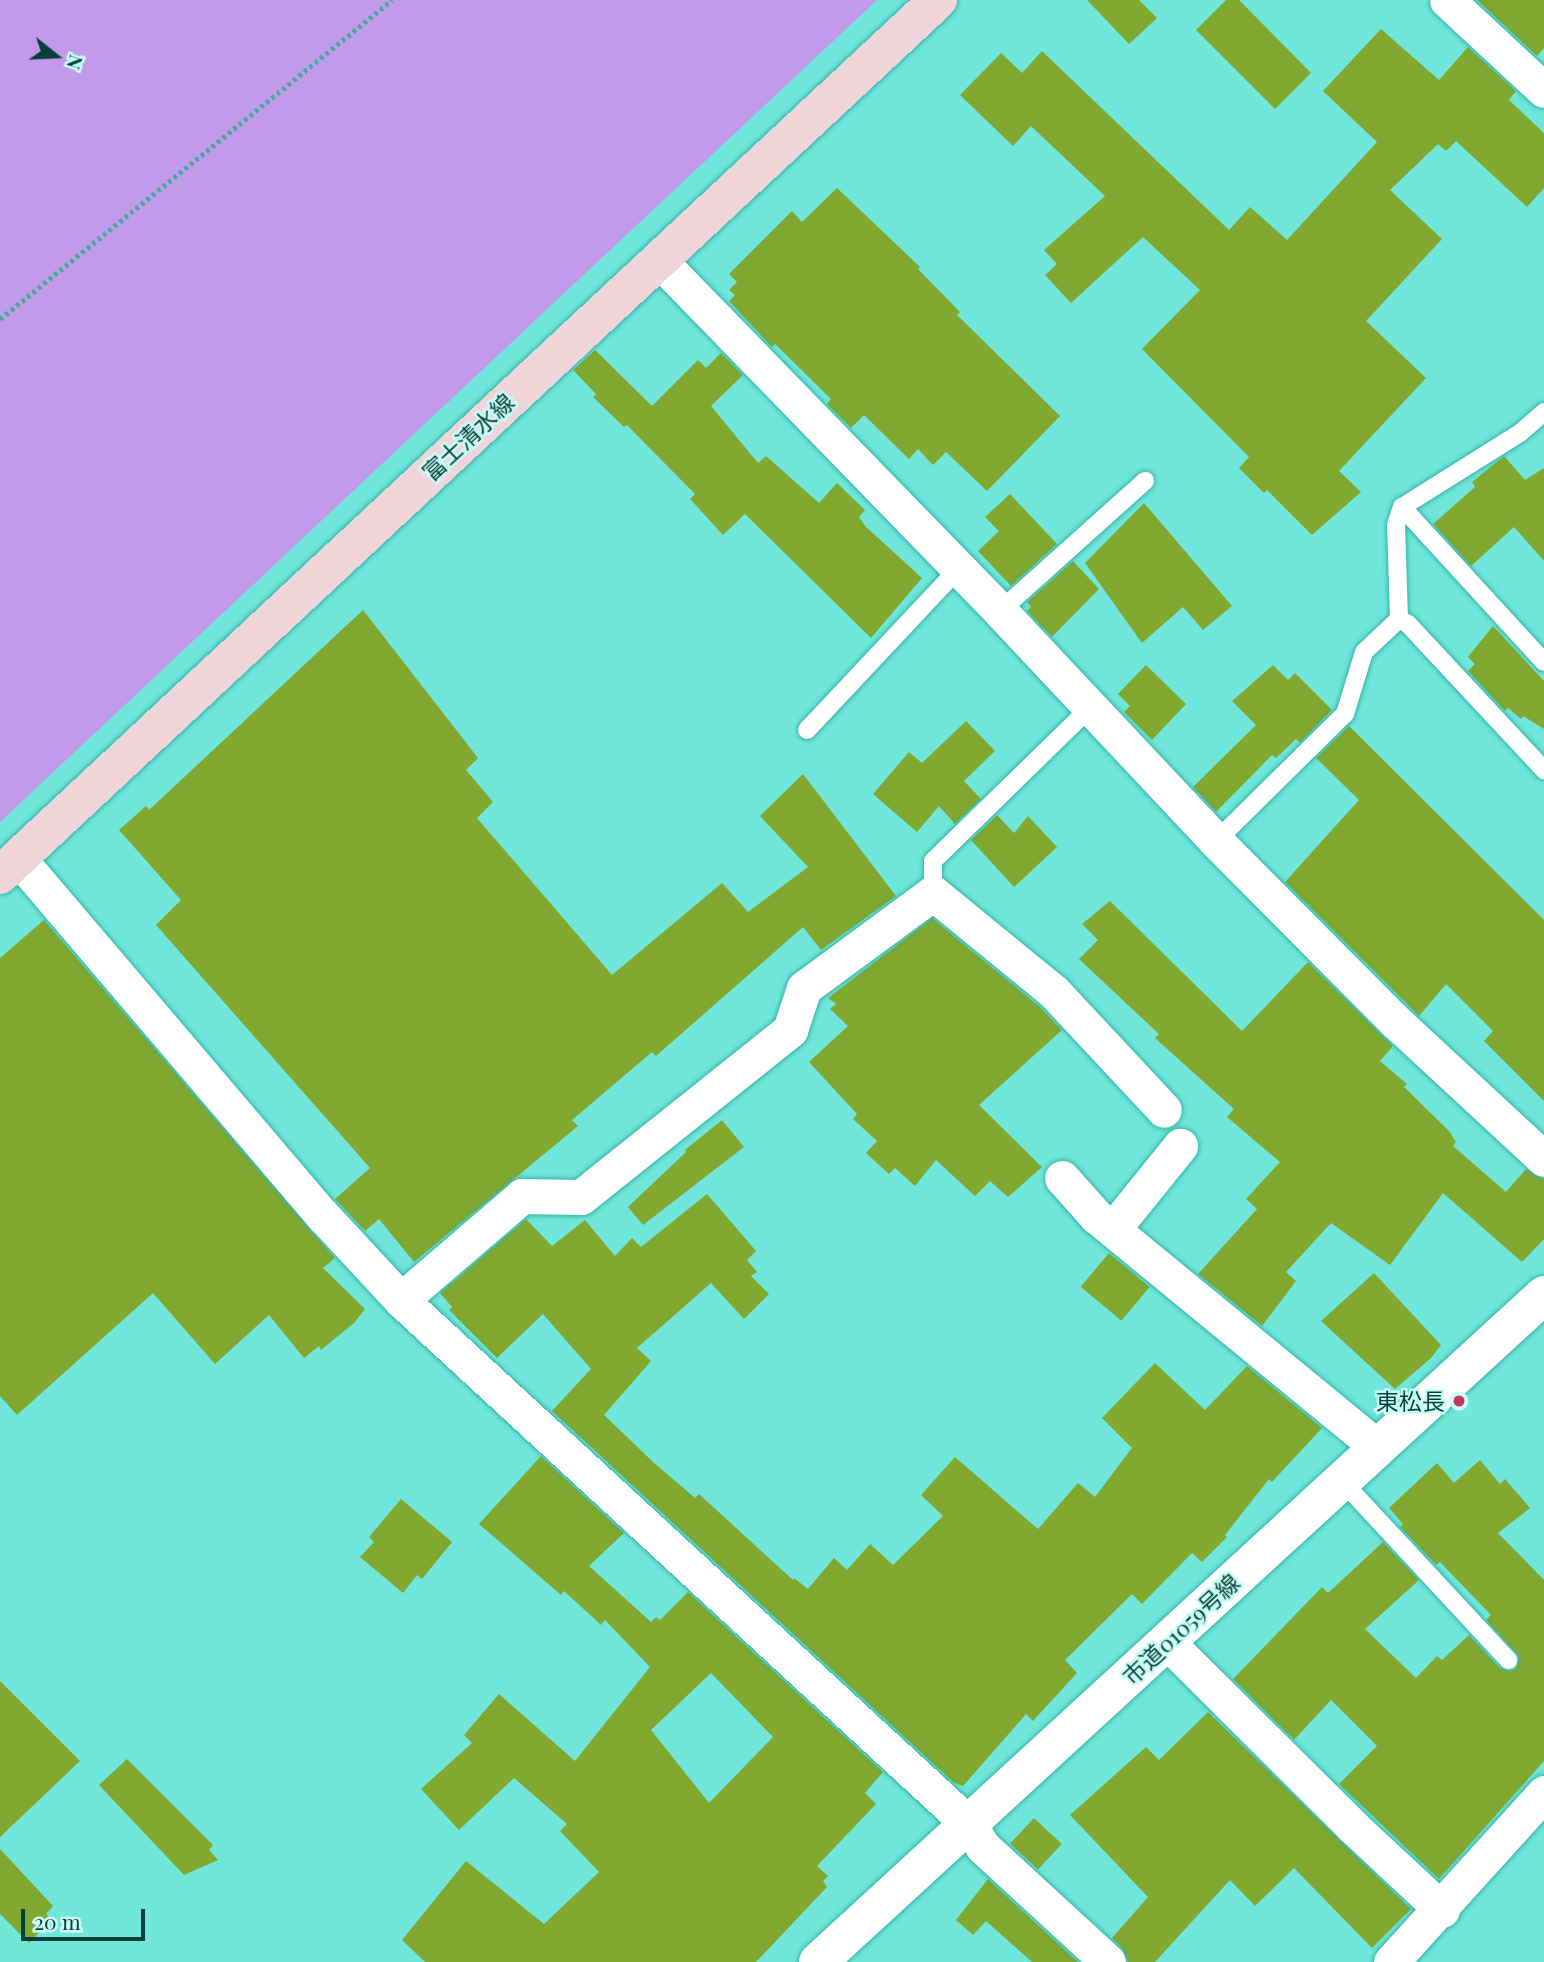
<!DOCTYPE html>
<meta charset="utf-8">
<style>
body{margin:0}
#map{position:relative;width:1544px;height:1962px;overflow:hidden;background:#70e7da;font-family:"Playfair Display","Noto Sans JP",serif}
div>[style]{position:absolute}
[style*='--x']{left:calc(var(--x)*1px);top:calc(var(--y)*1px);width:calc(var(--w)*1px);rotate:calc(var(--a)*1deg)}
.green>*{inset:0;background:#c19be9}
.building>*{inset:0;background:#81a82f;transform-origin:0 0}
.path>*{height:4.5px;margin-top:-2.25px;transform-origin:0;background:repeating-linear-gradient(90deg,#48a79d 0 3.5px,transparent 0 7px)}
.roads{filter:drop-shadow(0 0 2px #33b4a8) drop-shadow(0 0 2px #33b4a8)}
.service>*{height:18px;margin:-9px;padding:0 9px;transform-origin:9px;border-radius:9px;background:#fff}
.minor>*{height:35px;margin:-17.5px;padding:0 17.5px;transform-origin:17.5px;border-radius:17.5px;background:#fff}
.tertiary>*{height:38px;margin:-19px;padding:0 19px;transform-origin:19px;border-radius:19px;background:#fff}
.secondary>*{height:38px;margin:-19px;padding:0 19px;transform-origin:19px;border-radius:19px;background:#efd4da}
.dots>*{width:19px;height:19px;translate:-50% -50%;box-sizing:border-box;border:4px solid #c8fdf6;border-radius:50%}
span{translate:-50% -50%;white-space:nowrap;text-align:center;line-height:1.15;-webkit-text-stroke:5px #c8fdf6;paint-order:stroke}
.street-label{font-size:23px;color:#073f3a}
.poi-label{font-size:23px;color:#073f3a}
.right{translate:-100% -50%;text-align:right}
.north{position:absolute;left:21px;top:21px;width:70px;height:70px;-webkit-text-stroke:5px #c8fdf6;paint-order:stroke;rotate:108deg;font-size:19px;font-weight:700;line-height:28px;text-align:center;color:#073f3a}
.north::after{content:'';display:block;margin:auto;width:24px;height:32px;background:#073f3a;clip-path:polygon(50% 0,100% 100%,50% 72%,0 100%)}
.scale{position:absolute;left:21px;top:1909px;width:124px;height:32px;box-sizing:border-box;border:4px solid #073f3a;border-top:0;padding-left:9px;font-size:21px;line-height:24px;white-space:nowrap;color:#073f3a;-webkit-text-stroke:5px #c8fdf6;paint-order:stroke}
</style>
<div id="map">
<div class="green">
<i style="clip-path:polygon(0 0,877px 0,0 822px)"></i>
</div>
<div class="building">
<i style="clip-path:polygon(1087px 0,1139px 0,1157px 18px,1129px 44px)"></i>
<i style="clip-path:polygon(1226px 0,1239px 0,1311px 73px,1275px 109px,1196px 30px)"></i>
<i style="clip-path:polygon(1477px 0,1544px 0,1544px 48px,1537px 56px)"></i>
<i style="clip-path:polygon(1381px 29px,1439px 80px,1468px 47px,1516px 91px,1509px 100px,1544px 133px,1544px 188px,1527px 207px,1456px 141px,1446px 151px,1438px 144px,1390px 190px,1442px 239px,1366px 321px,1426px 378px,1339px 471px,1361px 492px,1312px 535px,1267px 490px,1264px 493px,1239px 468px,1249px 457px,1142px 349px,1200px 290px,1143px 237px,1071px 303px,1045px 275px,1057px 264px,1044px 250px,1105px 196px,1031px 126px,1013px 146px,960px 95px,1001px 53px,1022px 73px,1042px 51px,1229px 230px,1250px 207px,1287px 240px,1377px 142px,1323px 91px)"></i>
<i style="clip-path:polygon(837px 188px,920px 267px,918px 269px,960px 312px,957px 315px,1060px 416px,987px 491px,946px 452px,933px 465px,918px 449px,909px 459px,864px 415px,851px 428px,827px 404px,831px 399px,775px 344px,772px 347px,729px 301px,735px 295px,729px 290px,737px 282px,729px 274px,792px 211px,802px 222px)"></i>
<i style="clip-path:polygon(595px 350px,652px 406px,698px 360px,706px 368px,721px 353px,743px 375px,711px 406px,758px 463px,766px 456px,819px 503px,837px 483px,865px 510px,859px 517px,866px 527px,922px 578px,871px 638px,745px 514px,723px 535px,690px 499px,695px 494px,627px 425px,624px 427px,593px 397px,596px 394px,573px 370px)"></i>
<i style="clip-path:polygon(1504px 456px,1525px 480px,1544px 468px,1544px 561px,1514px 527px,1471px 566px,1433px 524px,1475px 487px,1472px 482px)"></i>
<i style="clip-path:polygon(1010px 494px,1057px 544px,1011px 586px,978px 551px,999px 531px,985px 517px)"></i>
<i style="clip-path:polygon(1144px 503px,1232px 606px,1203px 630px,1183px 607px,1142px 643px,1085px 563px)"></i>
<i style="clip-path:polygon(1073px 561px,1099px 589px,1052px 637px,1027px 611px,1031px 607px,1027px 602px)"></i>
<i style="clip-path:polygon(363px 610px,478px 758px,466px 770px,493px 802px,477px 818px,612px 975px,722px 883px,748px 912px,808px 867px,760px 816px,803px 774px,896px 896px,821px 950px,803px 927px,656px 1056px,652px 1052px,572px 1120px,578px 1126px,414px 1262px,379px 1219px,365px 1231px,335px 1199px,370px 1168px,156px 925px,181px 900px,119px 830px,146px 806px,149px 810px)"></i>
<i style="clip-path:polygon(1493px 626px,1544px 681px,1544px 729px,1523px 716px,1521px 719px,1508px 708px,1505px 711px,1468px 671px,1475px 664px,1468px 657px)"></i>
<i style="clip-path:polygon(1146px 665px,1186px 704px,1152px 740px,1124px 712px,1130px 706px,1118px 694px)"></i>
<i style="clip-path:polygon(1273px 665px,1288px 680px,1295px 673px,1332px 710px,1300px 743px,1296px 739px,1276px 758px,1272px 755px,1216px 812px,1193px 787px,1256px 725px,1232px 701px)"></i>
<i style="clip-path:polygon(966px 721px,995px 751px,964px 781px,981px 799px,955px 824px,939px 806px,917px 832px,873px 794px,909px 752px,922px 763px)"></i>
<i style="clip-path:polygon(1349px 726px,1544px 920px,1544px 1101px,1484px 1041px,1493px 1031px,1446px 984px,1419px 1016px,1285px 882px,1359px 800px,1316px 758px)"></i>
<i style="clip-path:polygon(997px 815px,1014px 833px,1028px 816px,1057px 847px,1014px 887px,971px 840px)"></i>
<i style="clip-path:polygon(1110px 901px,1242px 1031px,1308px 962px,1393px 1046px,1380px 1061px,1407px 1084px,1404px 1087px,1449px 1131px,1456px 1142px,1453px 1146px,1506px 1192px,1526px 1169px,1544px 1179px,1544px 1239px,1522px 1262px,1443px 1193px,1390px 1265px,1331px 1223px,1286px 1272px,1296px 1281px,1262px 1326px,1198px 1274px,1257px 1209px,1246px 1199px,1280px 1162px,1227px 1117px,1234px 1109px,1155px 1038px,1159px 1034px,1079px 959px,1098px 940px,1082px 924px)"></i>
<i style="clip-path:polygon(932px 918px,1040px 1007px,1062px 1030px,979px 1105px,1042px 1167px,1008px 1197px,990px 1181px,975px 1196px,936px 1160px,915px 1186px,895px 1168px,889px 1174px,866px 1153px,877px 1141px,853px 1119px,857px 1114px,809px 1062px,848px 1026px,830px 1009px,836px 1004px,828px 998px)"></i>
<i style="clip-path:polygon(44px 920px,335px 1258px,323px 1268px,365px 1309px,354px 1323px,321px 1350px,319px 1346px,304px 1358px,269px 1315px,215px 1364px,153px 1293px,17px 1415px,0 1396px,0 958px)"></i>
<i style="clip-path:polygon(722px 1120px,744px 1147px,643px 1225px,628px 1207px,686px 1152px,685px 1150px)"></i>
<i style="clip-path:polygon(707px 1194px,756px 1251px,747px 1260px,757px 1272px,751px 1276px,769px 1294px,744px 1319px,711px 1283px,637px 1348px,651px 1361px,604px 1415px,653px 1462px,695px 1498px,699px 1494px,793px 1580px,794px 1578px,808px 1589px,834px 1558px,847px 1570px,870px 1544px,893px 1565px,943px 1516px,921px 1495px,955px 1457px,1038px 1529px,1078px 1483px,1095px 1497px,1132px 1448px,1102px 1418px,1155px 1363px,1205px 1410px,1247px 1366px,1322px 1428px,1272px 1482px,1269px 1479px,1225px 1535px,1227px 1537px,1202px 1562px,1192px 1553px,1142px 1604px,1132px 1594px,1065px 1660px,1077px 1673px,1033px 1721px,1026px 1714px,963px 1786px,953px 1782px,552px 1411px,591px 1369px,543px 1314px,497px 1358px,449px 1310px,452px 1307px,440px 1293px,526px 1219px,552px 1246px,585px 1220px,615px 1256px,632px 1238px,641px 1247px)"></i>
<i style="left:1109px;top:1253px;width:53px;height:44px;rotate:40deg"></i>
<i style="clip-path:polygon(1374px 1273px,1441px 1345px,1431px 1358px,1395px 1389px,1321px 1321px)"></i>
<i style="clip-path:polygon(evenodd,541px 1456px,624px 1533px,589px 1566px,651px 1622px,656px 1617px,660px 1620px,688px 1592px,883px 1772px,865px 1793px,876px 1804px,817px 1866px,828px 1876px,823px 1881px,827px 1887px,756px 1962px,425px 1962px,402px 1940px,466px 1861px,544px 1924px,599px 1872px,560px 1831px,567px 1824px,514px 1778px,459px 1830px,421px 1789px,472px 1743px,464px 1735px,499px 1694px,575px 1761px,650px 1667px,605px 1620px,601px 1625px,564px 1591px,561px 1595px,479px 1524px,541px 1456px,711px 1673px,773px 1737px,709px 1803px,651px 1730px,711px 1673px)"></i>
<i style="clip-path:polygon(1480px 1460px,1500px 1484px,1505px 1479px,1530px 1508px,1498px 1533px,1544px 1580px,1544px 1761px,1439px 1879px,1339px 1784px,1377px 1746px,1331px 1700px,1294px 1740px,1233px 1679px,1322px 1587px,1328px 1593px,1383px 1542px,1419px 1580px,1365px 1629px,1416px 1678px,1437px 1656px,1442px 1660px,1469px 1635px,1500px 1668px,1510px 1671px,1515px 1669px,1519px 1657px,1486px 1620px,1491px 1615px,1440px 1562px,1436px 1565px,1400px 1527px,1403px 1524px,1389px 1508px,1437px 1463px,1454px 1483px)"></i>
<i style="clip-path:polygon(401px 1499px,452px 1542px,422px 1579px,417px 1575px,403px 1593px,360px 1557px,374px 1542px,369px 1537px)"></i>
<i style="clip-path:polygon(0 1681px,80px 1761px,0 1837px)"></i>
<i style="clip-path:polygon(1208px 1712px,1411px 1909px,1372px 1948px,1294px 1868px,1255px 1906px,1230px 1880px,1155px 1962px,1128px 1962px,1122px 1948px,1112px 1938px,1148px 1897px,1070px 1815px,1146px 1747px,1159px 1760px)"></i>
<i style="clip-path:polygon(127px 1759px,213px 1845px,209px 1850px,218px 1860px,184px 1875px,99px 1785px)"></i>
<i style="left:1034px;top:1818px;width:38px;height:35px;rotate:43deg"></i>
<i style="clip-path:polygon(0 1849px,53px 1906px,46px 1914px,51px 1920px,29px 1943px,0 1914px)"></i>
<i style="clip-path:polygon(988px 1879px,1078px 1962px,1032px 1962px,986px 1921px,973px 1935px,956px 1920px)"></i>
</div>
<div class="path">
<i style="--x:0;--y:319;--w:505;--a:-39.14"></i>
</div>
<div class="roads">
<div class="service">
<i style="--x:1402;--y:507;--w:210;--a:47.5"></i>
<i style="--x:1000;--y:611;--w:195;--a:-41.9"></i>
<i style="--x:1399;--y:619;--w:10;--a:29"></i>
<i style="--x:1408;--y:624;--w:200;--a:47"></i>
<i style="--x:807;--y:730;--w:222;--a:-46.8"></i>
<i style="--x:1216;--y:841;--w:181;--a:-44.6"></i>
<i style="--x:1345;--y:714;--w:65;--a:-73"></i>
<i style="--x:1364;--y:652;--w:48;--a:-43.3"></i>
<i style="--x:1399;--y:619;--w:94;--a:-91.8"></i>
<i style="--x:1396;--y:525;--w:19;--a:-72"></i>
<i style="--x:1402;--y:507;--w:139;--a:-32.1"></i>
<i style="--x:1520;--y:433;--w:32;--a:-41"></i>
<i style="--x:933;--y:893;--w:32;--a:-90"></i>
<i style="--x:933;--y:861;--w:221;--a:-44.3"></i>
<i style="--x:1341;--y:1480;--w:246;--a:47.1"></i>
</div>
<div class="minor">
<i style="--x:1447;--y:0;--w:132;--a:42.9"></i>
<i style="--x:658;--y:259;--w:491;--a:45.8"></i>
<i style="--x:1000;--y:611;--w:316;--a:46.8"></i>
<i style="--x:1216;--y:841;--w:254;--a:45.2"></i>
<i style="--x:1395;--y:1021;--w:203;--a:42.8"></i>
<i style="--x:18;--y:858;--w:472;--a:49.6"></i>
<i style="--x:324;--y:1217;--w:113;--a:47.1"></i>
<i style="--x:401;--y:1300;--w:774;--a:42.7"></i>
<i style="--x:970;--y:1825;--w:24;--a:60"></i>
<i style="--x:982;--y:1846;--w:171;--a:42.6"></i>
<i style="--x:1062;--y:1178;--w:51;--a:48.2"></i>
<i style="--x:1096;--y:1216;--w:364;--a:39.4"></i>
<i style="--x:1113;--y:1229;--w:107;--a:-51.1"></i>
<i style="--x:401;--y:1300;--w:160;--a:-40.7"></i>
<i style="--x:522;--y:1196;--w:59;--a:1"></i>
<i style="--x:581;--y:1197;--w:268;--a:-38.6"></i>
<i style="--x:790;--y:1030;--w:44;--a:-71.6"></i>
<i style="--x:804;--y:988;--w:160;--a:-36.4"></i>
<i style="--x:933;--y:893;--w:156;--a:39.3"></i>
<i style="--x:1054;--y:992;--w:161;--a:47"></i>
<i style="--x:1167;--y:1642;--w:261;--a:44.8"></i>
<i style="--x:1352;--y:1826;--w:123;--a:43"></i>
<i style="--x:1391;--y:1962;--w:228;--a:-47.8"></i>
</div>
<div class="tertiary">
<i style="--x:818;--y:1962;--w:986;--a:-42.57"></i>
</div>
<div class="secondary">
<i style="--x:0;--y:875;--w:1283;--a:-43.01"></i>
</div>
</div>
<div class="dots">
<i style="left:1459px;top:1401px;background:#c43764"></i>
</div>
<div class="street-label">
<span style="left:468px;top:437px;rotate:-43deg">富士清水線</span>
<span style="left:1181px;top:1629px;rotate:-43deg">市道01059号線</span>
</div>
<div class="poi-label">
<span class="right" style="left:1445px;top:1401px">東松長</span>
</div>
<div class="north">N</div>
<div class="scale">20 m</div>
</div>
